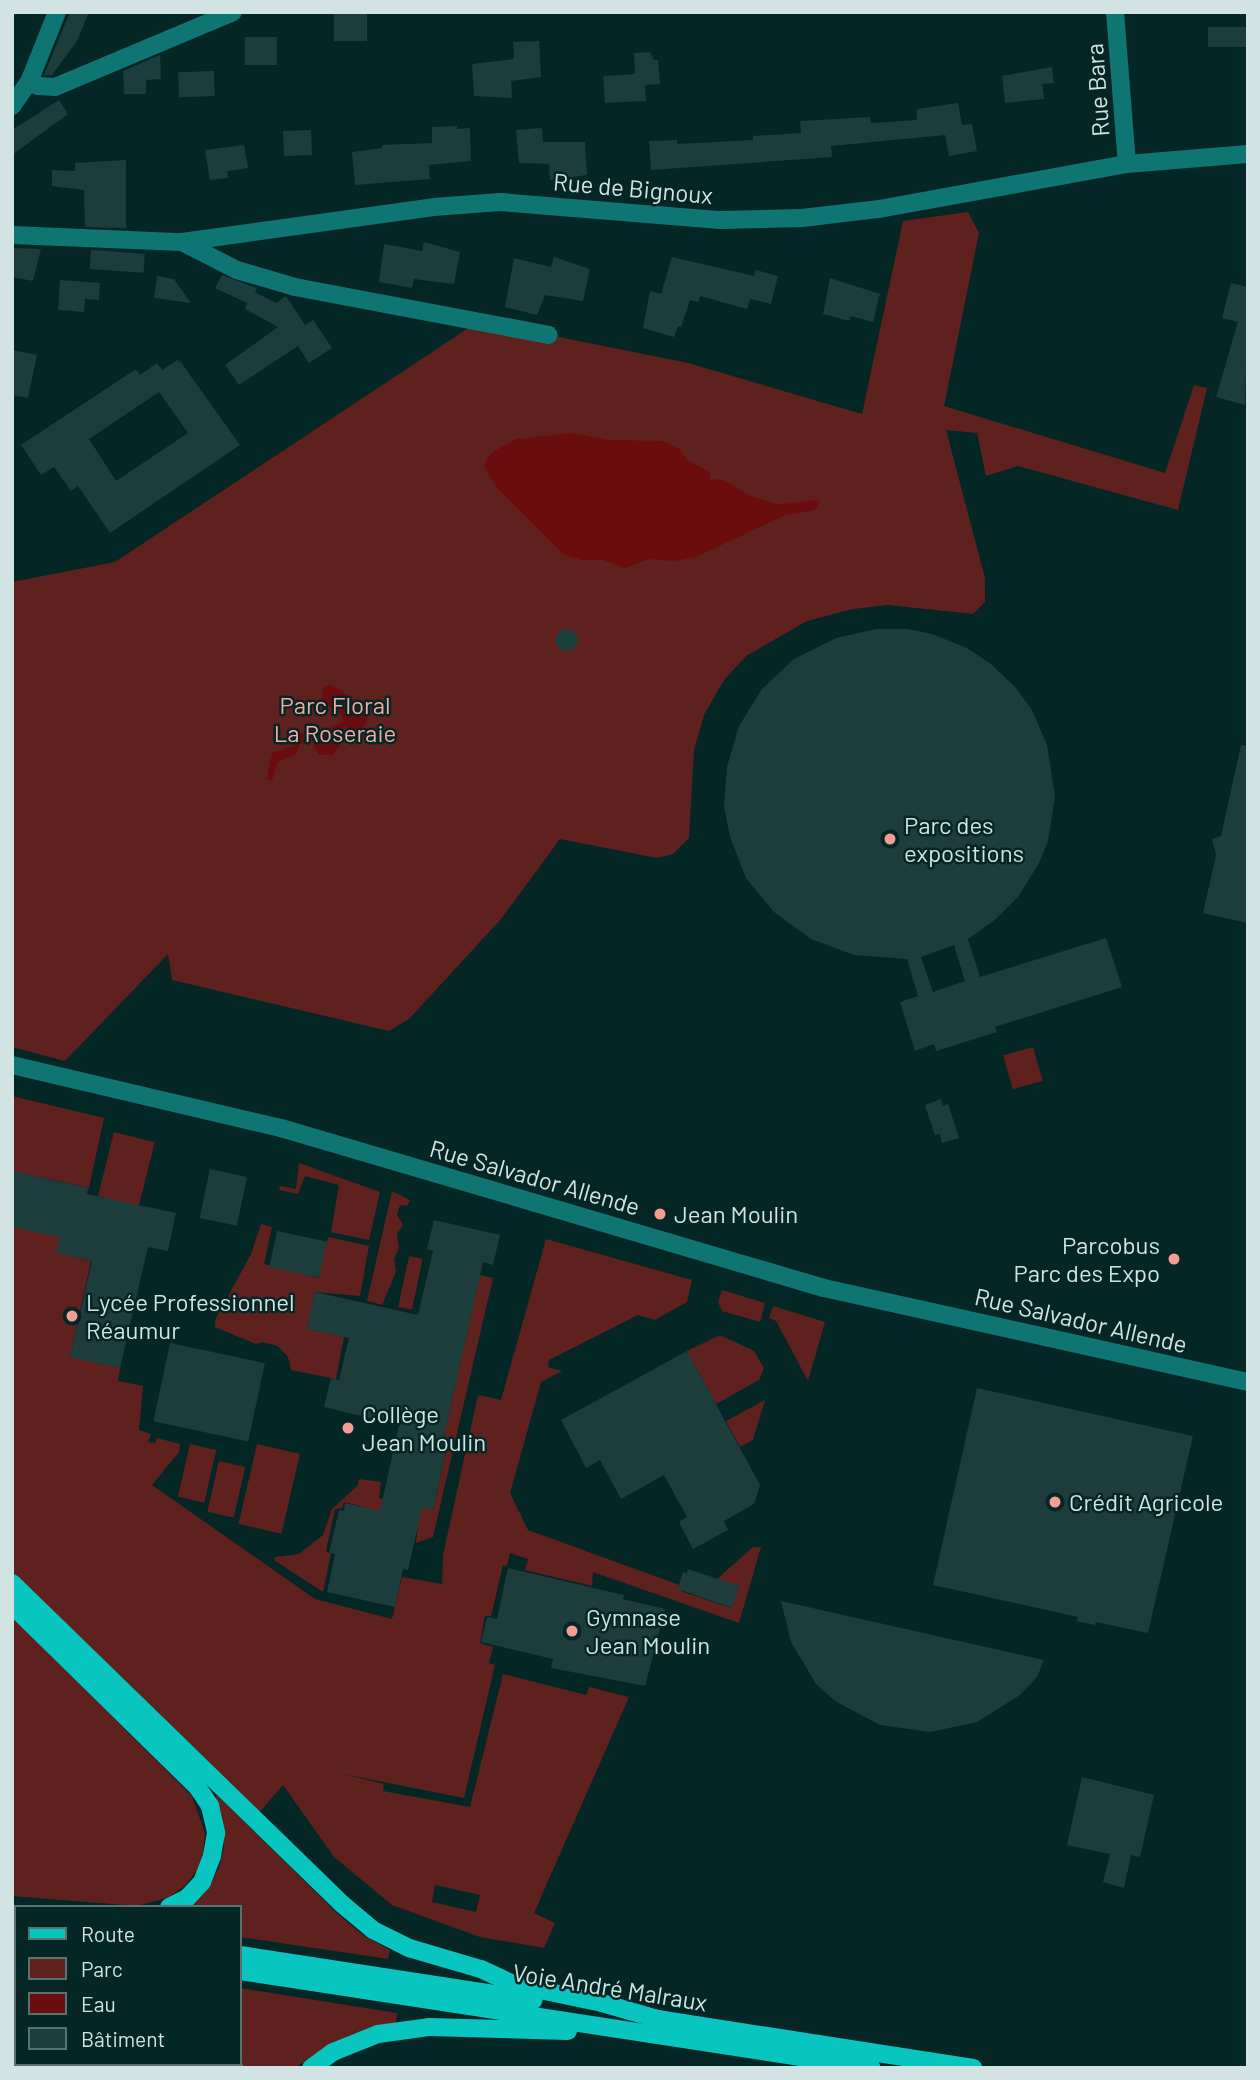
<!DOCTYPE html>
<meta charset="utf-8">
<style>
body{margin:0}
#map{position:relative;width:1260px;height:2080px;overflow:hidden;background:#042625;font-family:Barlow,sans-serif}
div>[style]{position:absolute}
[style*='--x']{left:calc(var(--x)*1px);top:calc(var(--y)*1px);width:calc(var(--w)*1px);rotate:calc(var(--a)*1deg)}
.green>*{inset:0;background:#5f211e;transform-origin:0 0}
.water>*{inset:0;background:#6b0d0f}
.building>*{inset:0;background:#1c3d3b;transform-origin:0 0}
.round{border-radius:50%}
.minor>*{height:18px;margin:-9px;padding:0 9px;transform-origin:9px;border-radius:9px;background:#0f7572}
.major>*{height:18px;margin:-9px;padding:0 9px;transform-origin:9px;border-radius:9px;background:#09c5c0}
.dots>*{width:19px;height:19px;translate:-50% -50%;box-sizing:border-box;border:4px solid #042625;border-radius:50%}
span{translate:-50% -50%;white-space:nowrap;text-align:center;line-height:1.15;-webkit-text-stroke:5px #042625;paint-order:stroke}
.street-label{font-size:24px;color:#d1e3e2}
.park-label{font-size:24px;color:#f8a9a1}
.poi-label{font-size:24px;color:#d1e3e2}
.left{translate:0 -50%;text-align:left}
.right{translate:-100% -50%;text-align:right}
.frame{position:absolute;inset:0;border:14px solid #d1e3e2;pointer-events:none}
.legend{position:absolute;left:14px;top:1905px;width:228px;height:161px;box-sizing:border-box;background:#042625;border:2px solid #567271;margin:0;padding:9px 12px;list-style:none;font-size:21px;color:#d1e3e2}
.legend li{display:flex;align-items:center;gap:14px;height:35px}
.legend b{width:35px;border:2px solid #567271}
</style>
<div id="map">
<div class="green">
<i style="clip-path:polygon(968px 212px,979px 233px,944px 406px,1165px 473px,1194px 385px,1207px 388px,1178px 510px,1018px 466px,986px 476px,977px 433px,946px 430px,985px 578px,985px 602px,973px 614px,888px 605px,853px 609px,807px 621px,746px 656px,724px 680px,704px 715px,694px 750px,689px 838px,673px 854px,657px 858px,560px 839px,501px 919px,409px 1019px,389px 1031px,172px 980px,168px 954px,65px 1061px,12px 1047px,12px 582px,115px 562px,479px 321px,688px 363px,862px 414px,903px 221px)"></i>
<i style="left:1033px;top:1047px;width:35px;height:31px;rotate:74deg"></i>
<i style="clip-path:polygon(12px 1096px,104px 1118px,89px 1188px,12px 1171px)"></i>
<i style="left:114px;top:1132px;width:42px;height:66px;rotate:14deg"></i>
<i style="clip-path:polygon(299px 1163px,380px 1192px,369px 1240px,331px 1232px,339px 1185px,305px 1176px,298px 1194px,279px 1190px,280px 1186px,296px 1189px)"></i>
<i style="clip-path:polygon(392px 1191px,410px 1200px,407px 1206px,400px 1205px,397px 1215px,403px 1225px,397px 1234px,399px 1248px,394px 1259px,396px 1272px,382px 1305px,367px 1301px)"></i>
<i style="clip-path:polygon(261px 1224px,272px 1227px,264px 1264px,318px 1278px,328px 1237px,369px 1246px,360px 1296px,315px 1292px,307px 1329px,344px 1337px,336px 1379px,291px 1370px,288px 1357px,278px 1346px,262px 1342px,256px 1344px,215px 1327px,215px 1320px,251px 1254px)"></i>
<i style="clip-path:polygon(evenodd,12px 1227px,60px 1237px,57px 1253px,91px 1261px,70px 1357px,120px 1368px,118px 1381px,143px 1386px,139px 1430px,151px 1434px,148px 1442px,155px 1443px,157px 1438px,180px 1444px,179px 1452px,152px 1485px,315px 1599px,392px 1619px,402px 1577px,442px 1584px,443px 1555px,478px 1395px,501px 1400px,546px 1239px,692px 1280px,687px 1302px,655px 1320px,638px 1315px,549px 1360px,548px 1367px,562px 1371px,541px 1382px,510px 1493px,528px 1530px,682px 1586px,681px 1591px,731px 1608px,739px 1587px,717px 1579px,753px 1547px,761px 1547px,739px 1623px,593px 1572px,592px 1586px,525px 1570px,528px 1559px,510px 1553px,507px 1566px,503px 1565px,491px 1616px,485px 1616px,480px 1643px,493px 1647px,489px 1663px,495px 1665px,464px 1798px,343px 1774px,384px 1784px,383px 1791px,470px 1807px,503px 1674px,586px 1695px,589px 1687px,629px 1697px,534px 1913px,555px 1923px,544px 1948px,480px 1937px,392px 1905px,334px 1857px,283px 1785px,258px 1814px,12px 1574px,12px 1227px,435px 1885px,480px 1895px,476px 1912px,432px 1902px,435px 1885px)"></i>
<i style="left:409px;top:1256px;width:14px;height:52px;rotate:12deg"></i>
<i style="clip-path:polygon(480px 1275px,493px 1278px,433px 1537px,416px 1543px,418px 1526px,363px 1514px,364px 1507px,344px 1502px,342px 1508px,335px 1509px,326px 1551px,331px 1554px,323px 1592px,274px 1560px,275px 1557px,299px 1554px,323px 1535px,332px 1509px,358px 1485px,359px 1479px,381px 1482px,379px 1498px,433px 1510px,449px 1438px,444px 1436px)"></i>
<i style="clip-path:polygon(722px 1290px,765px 1303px,760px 1322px,722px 1311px,718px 1302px)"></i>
<i style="clip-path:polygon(773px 1306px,825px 1322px,808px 1381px,776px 1321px,769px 1318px)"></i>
<i style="clip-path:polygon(720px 1335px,754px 1351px,764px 1368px,759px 1380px,716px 1404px,687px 1351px)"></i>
<i style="clip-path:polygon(765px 1400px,753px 1440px,740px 1447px,726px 1421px)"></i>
<i style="left:190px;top:1444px;width:27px;height:54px;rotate:13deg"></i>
<i style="left:257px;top:1444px;width:44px;height:82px;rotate:13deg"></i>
<i style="left:219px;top:1461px;width:27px;height:52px;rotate:13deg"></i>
<i style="clip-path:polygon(12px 1617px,192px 1796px,205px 1833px,203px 1853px,197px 1870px,185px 1886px,167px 1898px,137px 1906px,12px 1896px)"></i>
<i style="clip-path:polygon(217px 1795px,338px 1914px,364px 1936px,390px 1950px,388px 1959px,240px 1937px,240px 1907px,188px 1907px,210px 1885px,219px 1867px,224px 1848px,223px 1829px,214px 1799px)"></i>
<i style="clip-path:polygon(12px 1959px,16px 1959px,16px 2064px,217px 2064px,218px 2068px,12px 2068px)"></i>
<i style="clip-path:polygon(240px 1988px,397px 2013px,396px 2023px,351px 2035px,321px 2050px,295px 2068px,238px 2068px)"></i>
</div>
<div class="water">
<i style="clip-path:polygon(573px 433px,609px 440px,663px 441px,680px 449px,687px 460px,710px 472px,710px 480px,722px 479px,752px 497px,779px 504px,818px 500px,820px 503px,815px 510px,783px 516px,696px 557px,674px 561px,649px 559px,625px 568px,603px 560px,582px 560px,564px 555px,498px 489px,484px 467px,487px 457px,496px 450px,516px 439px)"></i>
<i style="clip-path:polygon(329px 685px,338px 688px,365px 709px,368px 716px,365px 725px,360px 730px,346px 727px,334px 732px,340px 745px,333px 755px,318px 755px,313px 742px,300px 744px,296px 754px,277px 762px,272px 781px,267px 779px,272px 753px,293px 746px,287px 741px,289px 735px,295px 732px,314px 736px,343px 721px,341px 714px,321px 701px,323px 688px)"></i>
</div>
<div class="building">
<i style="clip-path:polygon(70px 12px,89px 12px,77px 41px,52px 75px,44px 75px)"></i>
<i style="left:334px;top:12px;width:33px;height:29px"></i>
<i style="left:1248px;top:27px;width:20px;height:40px;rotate:90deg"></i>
<i style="left:245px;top:37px;width:32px;height:28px"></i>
<i style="clip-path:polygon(539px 41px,541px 77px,511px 81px,512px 98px,474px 96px,472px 64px,514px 59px,513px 42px)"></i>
<i style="clip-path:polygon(650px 52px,654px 60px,658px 60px,660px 84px,645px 85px,646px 101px,605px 103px,603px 76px,635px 74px,634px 53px)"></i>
<i style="clip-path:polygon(160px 55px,161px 79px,146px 80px,146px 94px,124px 94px,123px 71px)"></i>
<i style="clip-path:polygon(1052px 67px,1054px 83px,1042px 84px,1044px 99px,1005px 103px,1002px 76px)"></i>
<i style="left:214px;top:71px;width:25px;height:36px;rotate:88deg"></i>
<i style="clip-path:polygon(59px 100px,68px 114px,12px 155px,12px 130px)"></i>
<i style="clip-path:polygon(958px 103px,962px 125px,972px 124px,977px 151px,949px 156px,945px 135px,831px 146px,832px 157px,651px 170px,649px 141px,677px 140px,677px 144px,753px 140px,753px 136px,801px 133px,800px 121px,870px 117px,871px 123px,917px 120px,917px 109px)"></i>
<i style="clip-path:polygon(457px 126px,457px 129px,470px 128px,471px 161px,429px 165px,430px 179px,355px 185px,352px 152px,382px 148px,382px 145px,432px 143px,432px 127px)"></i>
<i style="clip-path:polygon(542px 128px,543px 142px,585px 142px,587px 175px,550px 180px,549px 164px,519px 163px,516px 130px)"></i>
<i style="left:311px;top:130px;width:25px;height:28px;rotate:88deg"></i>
<i style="clip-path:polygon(244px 145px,248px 168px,227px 171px,228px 178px,210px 180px,205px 150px)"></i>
<i style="clip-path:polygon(126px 160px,126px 228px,85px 227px,84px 190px,52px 186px,52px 170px,75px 171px,75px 163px)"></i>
<i style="clip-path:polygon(424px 242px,460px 252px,454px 284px,414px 279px,412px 288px,379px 282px,384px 244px,422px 251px)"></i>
<i style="clip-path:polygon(12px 248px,41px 249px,33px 281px,12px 277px)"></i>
<i style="left:91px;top:250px;width:54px;height:19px;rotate:4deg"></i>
<i style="clip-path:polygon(554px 257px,590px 269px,583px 301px,545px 295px,537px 315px,505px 307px,514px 258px,551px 267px)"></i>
<i style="clip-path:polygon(672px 257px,754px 276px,756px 270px,778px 276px,771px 304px,750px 299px,747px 309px,700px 296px,698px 302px,690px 300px,681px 327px,678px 326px,674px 337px,643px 328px,650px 291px,661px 294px)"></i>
<i style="clip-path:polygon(222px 275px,257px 288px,255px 292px,276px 303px,286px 296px,305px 325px,313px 320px,332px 348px,309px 363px,298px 346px,239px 385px,225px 365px,278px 327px,245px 309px,247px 303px,215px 288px)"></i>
<i style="clip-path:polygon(157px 276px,174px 279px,191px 303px,154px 298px)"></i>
<i style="clip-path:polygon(830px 278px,880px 294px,873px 322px,851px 316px,849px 321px,823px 314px)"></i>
<i style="clip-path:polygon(60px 280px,100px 283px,99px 300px,85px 299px,84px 312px,58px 310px)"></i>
<i style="clip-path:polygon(1231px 283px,1248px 287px,1245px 405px,1216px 397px,1238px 322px,1222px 318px)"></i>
<i style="clip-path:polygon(12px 350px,37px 355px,28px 398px,12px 395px)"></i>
<i style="clip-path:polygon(evenodd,179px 359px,178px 363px,180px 361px,240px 445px,110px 533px,78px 486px,71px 491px,54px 467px,41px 475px,21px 445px,136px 369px,140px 375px,157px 363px,162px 370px,179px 359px,159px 392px,188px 433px,116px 481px,89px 439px,159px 392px)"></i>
<i style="clip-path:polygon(evenodd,876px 629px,908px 629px,932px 634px,967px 648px,991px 664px,1015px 687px,1032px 710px,1047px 745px,1055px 796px,1048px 841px,1039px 863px,1018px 897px,996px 919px,968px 939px,980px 977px,1106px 938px,1122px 987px,995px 1027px,997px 1032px,936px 1051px,934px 1044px,915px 1051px,900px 1002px,918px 996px,907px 959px,854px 955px,811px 939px,774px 912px,746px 878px,730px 837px,724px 806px,727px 767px,739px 726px,762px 689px,794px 659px,836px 638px,876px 629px,954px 945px,965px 981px,933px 992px,921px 957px,954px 945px)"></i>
<i class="round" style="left:556px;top:629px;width:22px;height:22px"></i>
<i style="clip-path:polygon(1241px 745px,1248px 746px,1248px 923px,1203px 913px,1216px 855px,1212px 839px,1221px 836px)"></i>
<i style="clip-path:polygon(941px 1099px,943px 1106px,948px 1104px,959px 1138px,942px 1143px,940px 1134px,935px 1135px,925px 1105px)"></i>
<i style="left:210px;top:1169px;width:38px;height:50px;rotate:12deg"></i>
<i style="clip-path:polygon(12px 1171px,88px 1188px,87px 1194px,176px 1213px,168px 1251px,148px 1247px,120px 1368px,70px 1357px,92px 1261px,56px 1253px,60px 1237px,12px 1227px)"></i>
<i style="clip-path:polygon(434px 1220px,500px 1235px,493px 1265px,483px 1262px,444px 1436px,449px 1437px,433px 1510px,422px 1508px,408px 1570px,403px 1569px,395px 1607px,327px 1592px,335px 1554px,329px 1553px,339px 1510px,344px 1511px,345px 1503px,380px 1511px,399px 1425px,324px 1407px,331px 1378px,339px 1380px,349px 1338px,307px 1329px,315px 1292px,418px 1315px,433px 1251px,427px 1249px)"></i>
<i style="left:277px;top:1231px;width:51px;height:37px;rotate:12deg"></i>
<i style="left:170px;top:1343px;width:97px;height:80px;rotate:12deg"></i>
<i style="clip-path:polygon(687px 1351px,760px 1485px,754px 1504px,724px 1521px,728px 1530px,693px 1549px,679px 1522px,687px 1517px,664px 1475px,621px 1499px,600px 1460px,586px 1468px,561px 1420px)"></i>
<i style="clip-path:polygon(977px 1388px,1193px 1436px,1148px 1633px,1096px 1622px,1095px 1625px,1077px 1621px,1078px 1617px,933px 1585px)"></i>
<i style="clip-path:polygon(508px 1568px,624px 1595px,623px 1599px,665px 1609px,645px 1686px,551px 1668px,553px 1659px,481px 1642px,487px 1617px,497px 1619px)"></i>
<i style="clip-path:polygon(688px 1569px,739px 1586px,732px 1608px,678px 1589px,683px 1572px,687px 1573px)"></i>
<i style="clip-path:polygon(781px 1601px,1013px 1653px,1044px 1660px,1037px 1677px,1020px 1695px,977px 1722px,930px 1732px,880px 1725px,835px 1701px,816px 1684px,791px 1642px)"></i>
<i style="clip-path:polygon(1082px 1777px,1154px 1795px,1140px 1857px,1131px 1855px,1124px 1888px,1103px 1882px,1110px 1854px,1067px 1845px)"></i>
</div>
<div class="minor">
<i style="--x:1115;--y:12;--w:152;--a:85.5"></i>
<i style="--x:29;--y:82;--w:10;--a:24"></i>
<i style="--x:38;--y:86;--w:17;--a:3"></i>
<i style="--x:55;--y:87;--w:193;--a:-22.8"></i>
<i style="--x:12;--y:106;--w:29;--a:-55"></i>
<i style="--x:29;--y:82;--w:75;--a:-68.2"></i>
<i style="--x:12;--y:235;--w:170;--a:2.4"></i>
<i style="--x:182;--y:242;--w:254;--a:-7.9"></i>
<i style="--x:434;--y:207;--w:66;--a:-4.3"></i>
<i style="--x:500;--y:202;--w:221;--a:4.7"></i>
<i style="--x:720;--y:220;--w:82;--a:-1.4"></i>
<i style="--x:802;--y:218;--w:78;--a:-6.7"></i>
<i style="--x:879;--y:209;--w:252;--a:-10.3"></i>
<i style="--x:1127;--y:164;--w:121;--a:-4.7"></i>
<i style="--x:182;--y:242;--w:62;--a:27"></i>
<i style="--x:237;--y:270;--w:60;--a:16.3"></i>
<i style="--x:295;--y:287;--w:258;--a:10.7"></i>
<i style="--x:12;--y:1065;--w:276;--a:13.2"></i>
<i style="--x:281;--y:1128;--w:566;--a:16.42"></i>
<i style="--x:824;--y:1288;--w:434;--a:12.5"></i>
</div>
<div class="major">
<i style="--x:12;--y:1583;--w:460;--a:44.2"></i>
<i style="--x:342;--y:1904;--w:40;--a:40"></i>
<i style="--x:373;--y:1930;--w:40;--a:26.6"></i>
<i style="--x:409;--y:1948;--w:75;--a:16.3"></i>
<i style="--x:481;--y:1969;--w:38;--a:25"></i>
<i style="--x:516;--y:1985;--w:88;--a:11.8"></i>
<i style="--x:602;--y:2003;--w:61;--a:16.1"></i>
<i style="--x:12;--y:1605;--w:261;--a:44.5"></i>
<i style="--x:198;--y:1788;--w:22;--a:56"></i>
<i style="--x:210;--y:1806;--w:28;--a:77"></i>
<i style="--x:216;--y:1833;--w:23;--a:100"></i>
<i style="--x:212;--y:1856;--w:28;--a:111"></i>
<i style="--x:202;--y:1882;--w:22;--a:133"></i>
<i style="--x:187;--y:1898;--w:20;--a:153"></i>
<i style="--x:12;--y:1920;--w:4;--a:14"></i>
<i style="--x:12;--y:1939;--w:4;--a:14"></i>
<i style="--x:240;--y:1955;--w:297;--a:8.7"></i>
<i style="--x:240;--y:1971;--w:639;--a:8.73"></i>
<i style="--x:651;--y:2018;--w:326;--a:8.8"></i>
<i style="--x:233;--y:2064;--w:4;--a:76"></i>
<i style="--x:311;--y:2068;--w:27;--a:-36"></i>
<i style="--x:333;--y:2052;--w:48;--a:-21.8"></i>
<i style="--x:378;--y:2034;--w:51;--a:-7.8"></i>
<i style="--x:429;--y:2027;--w:139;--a:1.6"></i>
</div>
<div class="dots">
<i style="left:890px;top:839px;background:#f59c93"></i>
<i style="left:660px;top:1214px;background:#f59c93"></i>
<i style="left:1174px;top:1259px;background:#f59c93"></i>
<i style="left:72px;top:1316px;background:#f59c93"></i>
<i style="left:348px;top:1428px;background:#f59c93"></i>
<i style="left:1055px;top:1502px;background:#f59c93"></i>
<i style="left:572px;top:1631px;background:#f59c93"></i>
</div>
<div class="street-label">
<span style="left:1097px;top:90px;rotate:-94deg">Rue Bara</span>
<span style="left:633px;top:188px;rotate:5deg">Rue de Bignoux</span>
<span style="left:535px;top:1177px;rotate:16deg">Rue Salvador Allende</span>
<span style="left:1081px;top:1320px;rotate:13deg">Rue Salvador Allende</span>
<span style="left:610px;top:1987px;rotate:9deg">Voie André Malraux</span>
</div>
<div class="park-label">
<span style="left:335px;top:719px">Parc Floral<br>La Roseraie</span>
</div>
<div class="poi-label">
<span class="left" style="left:904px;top:839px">Parc des<br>expositions</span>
<span class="left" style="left:674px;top:1214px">Jean Moulin</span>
<span class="right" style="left:1160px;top:1259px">Parcobus<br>Parc des Expo</span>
<span class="left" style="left:86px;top:1316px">Lycée Professionnel<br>Réaumur</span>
<span class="left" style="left:362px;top:1428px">Collège<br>Jean Moulin</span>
<span class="left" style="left:1069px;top:1502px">Crédit Agricole</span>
<span class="left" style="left:586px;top:1631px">Gymnase<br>Jean Moulin</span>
</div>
<div class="frame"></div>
<ul class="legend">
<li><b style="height:9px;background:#09c5c0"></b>Route</li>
<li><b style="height:19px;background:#5f211e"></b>Parc</li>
<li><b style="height:19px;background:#6b0d0f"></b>Eau</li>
<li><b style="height:19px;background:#1c3d3b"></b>Bâtiment</li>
</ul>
</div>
